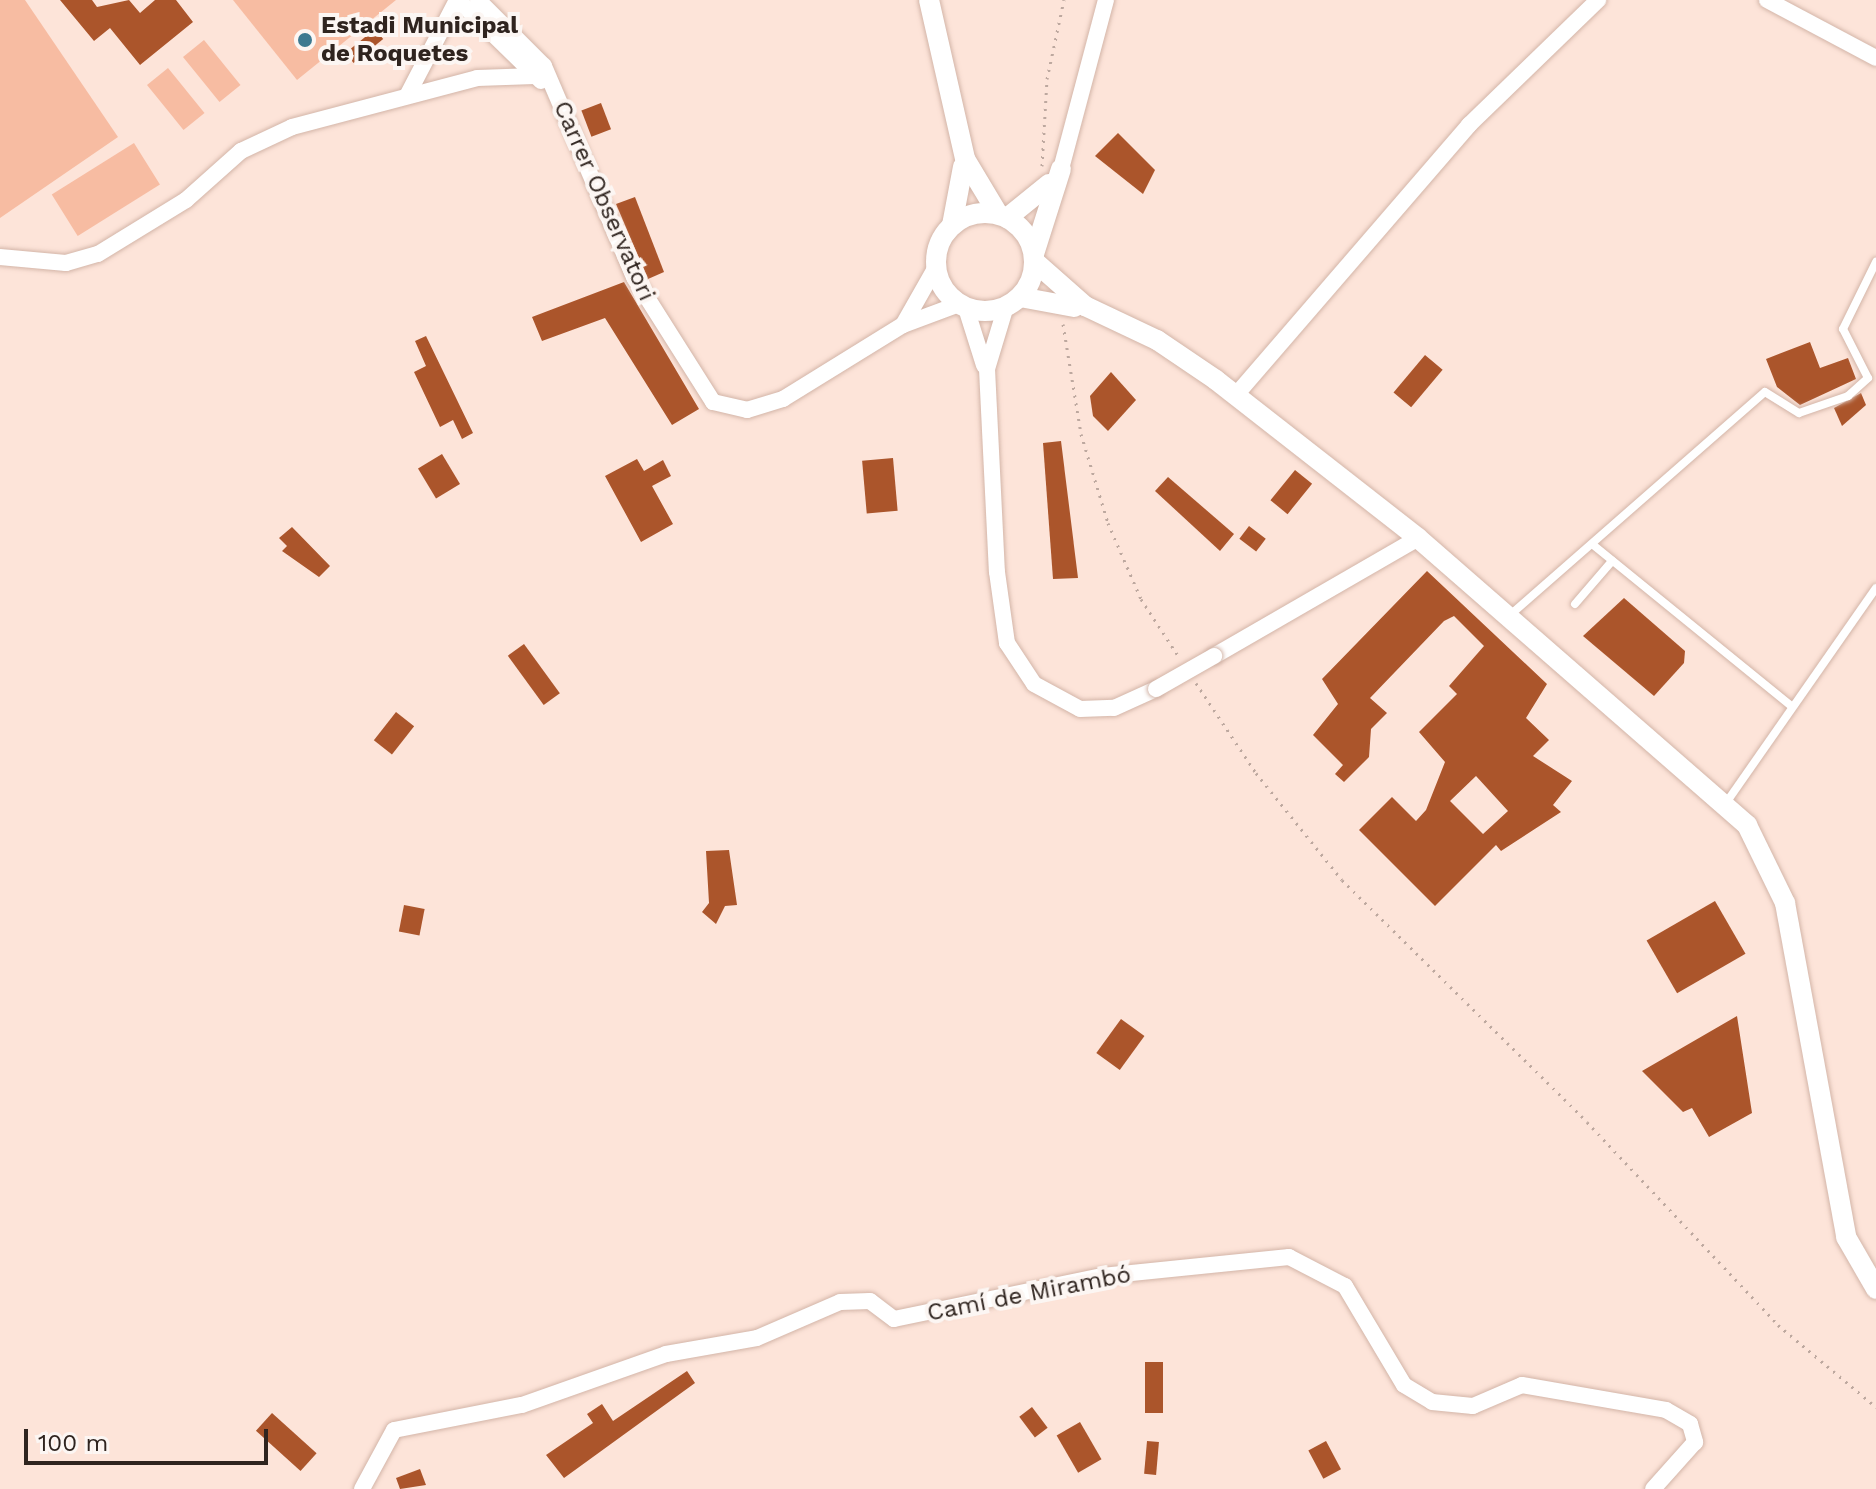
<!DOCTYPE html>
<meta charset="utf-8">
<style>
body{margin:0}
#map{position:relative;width:1876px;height:1489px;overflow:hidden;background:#fde4d9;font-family:"Work Sans",sans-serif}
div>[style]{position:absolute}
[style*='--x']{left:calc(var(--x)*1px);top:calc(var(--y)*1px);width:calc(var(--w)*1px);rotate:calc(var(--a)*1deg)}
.green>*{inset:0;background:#f7bca2;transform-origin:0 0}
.building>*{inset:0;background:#ab552b;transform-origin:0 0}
.path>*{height:3px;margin-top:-1.5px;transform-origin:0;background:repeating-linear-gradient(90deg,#bda89f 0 2px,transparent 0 8px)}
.roads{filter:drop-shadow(0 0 2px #d3b5a8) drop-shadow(0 0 2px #d3b5a8)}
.service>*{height:8px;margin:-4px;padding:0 4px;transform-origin:4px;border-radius:4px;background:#fff}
.minor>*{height:16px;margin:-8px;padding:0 8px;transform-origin:8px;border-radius:8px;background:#fff}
.tertiary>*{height:20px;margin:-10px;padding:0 10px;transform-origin:10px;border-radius:10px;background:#fff}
.tertiary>.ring{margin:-10px;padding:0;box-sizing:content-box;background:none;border:20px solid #fff;border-radius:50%}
.bridges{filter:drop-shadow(0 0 2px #d3b5a8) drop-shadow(0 0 2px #d3b5a8)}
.minor-bridge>*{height:16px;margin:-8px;padding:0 8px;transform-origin:8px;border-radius:8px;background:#fff}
.dots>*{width:22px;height:22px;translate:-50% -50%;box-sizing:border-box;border:4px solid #fcf6f3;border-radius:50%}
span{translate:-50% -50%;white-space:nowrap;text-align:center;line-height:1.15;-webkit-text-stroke:8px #fcf6f3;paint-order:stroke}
.poi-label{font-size:24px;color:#2f241f;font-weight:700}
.left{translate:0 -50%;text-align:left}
.street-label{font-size:24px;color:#2f241f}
.scale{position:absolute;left:24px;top:1429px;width:244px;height:36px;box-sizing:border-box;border:4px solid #2f241f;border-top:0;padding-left:10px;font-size:24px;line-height:28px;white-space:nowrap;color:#2f241f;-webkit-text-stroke:6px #fcf6f3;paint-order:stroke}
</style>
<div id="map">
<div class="green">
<i style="clip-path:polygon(0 0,25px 0,118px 137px,0 218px)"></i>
<i style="clip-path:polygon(233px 0,396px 0,297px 80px)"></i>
<i style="left:204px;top:40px;width:58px;height:27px;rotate:51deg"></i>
<i style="left:168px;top:68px;width:58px;height:27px;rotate:51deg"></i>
<i style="left:134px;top:143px;width:49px;height:97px;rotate:58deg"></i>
</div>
<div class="building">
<i style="clip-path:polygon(60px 0,92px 0,97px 7px,129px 0,140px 13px,155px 0,176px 0,193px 22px,140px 65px,110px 28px,94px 41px)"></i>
<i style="left:375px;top:29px;width:13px;height:38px;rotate:51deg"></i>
<i style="left:601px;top:103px;width:28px;height:21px;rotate:69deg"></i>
<i style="clip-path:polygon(1118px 133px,1155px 170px,1143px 194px,1095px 156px)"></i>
<i style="clip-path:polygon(635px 197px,664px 272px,648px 279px,616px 204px)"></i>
<i style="clip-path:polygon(624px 282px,699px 409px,672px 425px,605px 318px,542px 341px,532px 317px)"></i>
<i style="clip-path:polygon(426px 336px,473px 433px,462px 439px,453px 420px,440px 427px,414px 372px,426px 366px,415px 341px)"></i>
<i style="clip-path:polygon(1810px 342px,1820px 368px,1848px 358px,1856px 379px,1800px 405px,1777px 387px,1766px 359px)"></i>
<i style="left:1425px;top:355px;width:23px;height:49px;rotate:40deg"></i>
<i style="clip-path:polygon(1111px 372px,1136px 400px,1108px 431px,1093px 416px,1090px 396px)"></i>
<i style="clip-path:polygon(1861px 393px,1866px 405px,1842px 426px,1834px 408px)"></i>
<i style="clip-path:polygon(1061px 441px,1078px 578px,1053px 579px,1043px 443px)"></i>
<i style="left:442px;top:454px;width:35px;height:28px;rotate:59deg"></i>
<i style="left:893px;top:458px;width:53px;height:31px;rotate:85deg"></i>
<i style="clip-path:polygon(637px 459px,644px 471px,663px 460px,671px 476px,652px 486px,673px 524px,641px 542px,605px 476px)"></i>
<i style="left:1295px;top:470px;width:22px;height:39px;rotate:39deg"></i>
<i style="clip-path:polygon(1168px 477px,1234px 534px,1220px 551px,1155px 491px)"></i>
<i style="left:1249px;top:526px;width:21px;height:16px;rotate:37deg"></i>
<i style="clip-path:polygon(292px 527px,330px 566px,319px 577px,282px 551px,287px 546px,279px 538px)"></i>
<i style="clip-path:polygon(evenodd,1427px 571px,1547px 684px,1526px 718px,1549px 740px,1533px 756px,1572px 781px,1553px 805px,1561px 812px,1501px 851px,1496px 845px,1435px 906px,1359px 830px,1392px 797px,1416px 821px,1426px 810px,1445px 762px,1419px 732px,1457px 694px,1449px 686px,1484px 646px,1454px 616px,1444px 621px,1370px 698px,1387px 713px,1371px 729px,1369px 757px,1344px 782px,1335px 774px,1343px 765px,1313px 735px,1338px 704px,1322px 679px,1427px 571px,1476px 776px,1508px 811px,1483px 834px,1450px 801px,1476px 776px)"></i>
<i style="clip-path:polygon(1624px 598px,1685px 651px,1684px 663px,1654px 696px,1583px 636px)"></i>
<i style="left:524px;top:644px;width:61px;height:20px;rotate:54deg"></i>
<i style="left:396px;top:712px;width:23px;height:36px;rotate:38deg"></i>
<i style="clip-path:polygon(729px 850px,737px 905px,725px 906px,716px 924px,702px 912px,709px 903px,706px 851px)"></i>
<i style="left:1715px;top:901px;width:61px;height:79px;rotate:60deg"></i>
<i style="left:404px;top:905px;width:21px;height:27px;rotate:11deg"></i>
<i style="clip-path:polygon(1737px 1016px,1752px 1113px,1709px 1137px,1692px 1108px,1683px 1112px,1642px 1071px)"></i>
<i style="left:1121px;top:1019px;width:29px;height:42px;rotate:36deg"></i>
<i style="left:1145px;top:1362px;width:18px;height:51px"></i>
<i style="clip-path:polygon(687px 1371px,695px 1383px,564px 1478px,546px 1455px,593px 1423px,587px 1414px,602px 1404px,613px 1421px)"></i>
<i style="left:1032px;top:1407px;width:26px;height:16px;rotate:53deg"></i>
<i style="left:272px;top:1413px;width:60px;height:24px;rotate:42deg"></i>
<i style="left:1080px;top:1422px;width:43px;height:27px;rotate:60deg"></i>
<i style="left:1147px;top:1441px;width:12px;height:33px;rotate:5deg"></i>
<i style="left:1326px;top:1441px;width:32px;height:20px;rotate:62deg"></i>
<i style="clip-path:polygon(420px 1469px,426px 1485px,400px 1489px,396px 1478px)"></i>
</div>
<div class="path">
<i style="--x:1042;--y:166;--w:87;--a:-86.7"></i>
<i style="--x:1047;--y:79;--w:81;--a:-77.9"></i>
<i style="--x:1063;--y:324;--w:111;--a:80.7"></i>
<i style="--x:1081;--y:434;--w:93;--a:73.1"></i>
<i style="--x:1108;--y:523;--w:83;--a:66.5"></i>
<i style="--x:1141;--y:599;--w:69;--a:56.8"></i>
<i style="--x:1196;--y:683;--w:108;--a:56.3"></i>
<i style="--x:1256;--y:773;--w:137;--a:51.2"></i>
<i style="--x:1342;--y:880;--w:344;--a:44.6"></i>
<i style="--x:1587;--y:1122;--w:279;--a:46.7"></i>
<i style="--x:1778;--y:1325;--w:128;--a:39.9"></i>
</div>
<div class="roads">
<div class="service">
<i style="--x:1592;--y:544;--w:255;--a:39.1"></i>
<i style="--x:1575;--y:604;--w:57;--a:-49.3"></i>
<i style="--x:1509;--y:616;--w:340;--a:-41.2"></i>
<i style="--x:1765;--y:392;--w:40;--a:32"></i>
<i style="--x:1799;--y:413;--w:52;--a:-19.1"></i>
<i style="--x:1848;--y:396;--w:27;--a:-42"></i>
<i style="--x:1868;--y:378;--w:55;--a:-117"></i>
<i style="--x:1843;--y:329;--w:75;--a:-63.8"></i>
<i style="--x:1726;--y:803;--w:262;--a:-55.1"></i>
</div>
<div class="minor">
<i style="--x:458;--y:0;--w:116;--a:44.3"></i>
<i style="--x:478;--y:0;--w:93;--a:45"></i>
<i style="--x:544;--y:66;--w:229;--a:66.9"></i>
<i style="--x:634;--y:277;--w:148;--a:57.7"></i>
<i style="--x:713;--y:402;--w:35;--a:13"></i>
<i style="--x:747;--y:410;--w:38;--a:-17"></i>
<i style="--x:783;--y:399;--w:141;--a:-31.7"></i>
<i style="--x:903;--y:325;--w:60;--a:-20.6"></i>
<i style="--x:1767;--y:0;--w:123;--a:28"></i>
<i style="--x:407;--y:96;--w:108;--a:-62.5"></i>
<i style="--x:1061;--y:169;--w:175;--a:-75.1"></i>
<i style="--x:0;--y:257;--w:66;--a:5.2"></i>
<i style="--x:66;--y:263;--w:33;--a:-16"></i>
<i style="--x:98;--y:254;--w:103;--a:-31.5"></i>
<i style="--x:186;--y:200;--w:74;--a:-41.7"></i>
<i style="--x:241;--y:151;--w:56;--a:-25.2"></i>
<i style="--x:292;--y:127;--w:191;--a:-14.8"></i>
<i style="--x:477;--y:78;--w:58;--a:-2"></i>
<i style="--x:1006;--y:306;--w:66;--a:106.8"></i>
<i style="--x:987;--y:369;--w:203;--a:87.2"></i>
<i style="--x:997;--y:572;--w:72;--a:82"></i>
<i style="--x:1007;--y:643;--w:49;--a:56.6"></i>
<i style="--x:1034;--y:684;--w:52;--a:28.5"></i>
<i style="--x:1080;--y:709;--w:34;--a:-2"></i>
<i style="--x:1114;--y:708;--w:46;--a:-24.3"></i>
<i style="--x:966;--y:308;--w:60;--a:72.5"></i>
<i style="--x:903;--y:325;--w:67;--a:-60.4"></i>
<i style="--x:1236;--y:395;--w:357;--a:-49.2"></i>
<i style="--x:1469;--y:125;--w:180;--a:-44.1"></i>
<i style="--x:1214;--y:656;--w:236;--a:-30"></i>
<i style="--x:362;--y:1489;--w:67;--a:-61.5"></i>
<i style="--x:394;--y:1430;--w:130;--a:-11.1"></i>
<i style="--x:522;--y:1405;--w:153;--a:-19.5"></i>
<i style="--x:666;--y:1354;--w:92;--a:-10"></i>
<i style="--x:757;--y:1338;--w:90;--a:-23.4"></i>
<i style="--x:840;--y:1302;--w:30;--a:-2"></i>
<i style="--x:870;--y:1301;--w:30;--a:37"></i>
<i style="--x:894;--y:1319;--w:212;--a:-11.7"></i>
<i style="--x:1102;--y:1276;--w:188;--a:-5.8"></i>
<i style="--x:1289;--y:1257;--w:63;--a:27.4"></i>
<i style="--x:1345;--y:1286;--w:115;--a:59.2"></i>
<i style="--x:1404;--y:1385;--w:33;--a:31"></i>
<i style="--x:1432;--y:1402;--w:41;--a:5.6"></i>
<i style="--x:1473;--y:1406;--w:53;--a:-23.2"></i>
<i style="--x:1522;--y:1385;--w:146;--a:9.8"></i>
<i style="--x:1666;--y:1410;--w:28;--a:30"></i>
<i style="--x:1690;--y:1424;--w:19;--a:74"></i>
<i style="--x:1695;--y:1442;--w:63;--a:131.8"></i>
</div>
<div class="tertiary">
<i style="--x:929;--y:0;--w:163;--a:77.2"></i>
<i style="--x:965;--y:159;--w:64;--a:59"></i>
<i class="ring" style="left:936px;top:213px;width:78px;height:78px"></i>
<i style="--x:1007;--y:218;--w:54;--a:-39"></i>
<i style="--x:952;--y:225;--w:59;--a:-79.3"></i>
<i style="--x:1034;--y:254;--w:89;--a:-72.4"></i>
<i style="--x:1034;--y:261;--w:68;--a:41.4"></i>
<i style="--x:1085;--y:306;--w:80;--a:25.3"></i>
<i style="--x:1157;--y:340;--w:71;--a:34.1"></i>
<i style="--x:1216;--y:380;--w:256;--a:38"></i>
<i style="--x:1418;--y:538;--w:437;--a:41.1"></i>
<i style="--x:1747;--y:825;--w:87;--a:64"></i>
<i style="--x:1785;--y:903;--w:340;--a:79.6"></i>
<i style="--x:1846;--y:1237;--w:60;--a:60"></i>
<i style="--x:1020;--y:297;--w:55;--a:10.5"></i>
</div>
</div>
<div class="bridges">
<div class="minor-bridge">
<i style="--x:1156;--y:689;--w:67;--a:-29.6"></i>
</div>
</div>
<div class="dots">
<i style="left:305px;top:40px;background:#3d7a91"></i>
</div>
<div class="poi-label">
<span class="left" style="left:321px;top:40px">Estadi Municipal<br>de Roquetes</span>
</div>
<div class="street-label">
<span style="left:604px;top:201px;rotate:66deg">Carrer Observatori</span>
<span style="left:1029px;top:1294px;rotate:-11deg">Camí de Mirambó</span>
</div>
<div class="scale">100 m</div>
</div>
